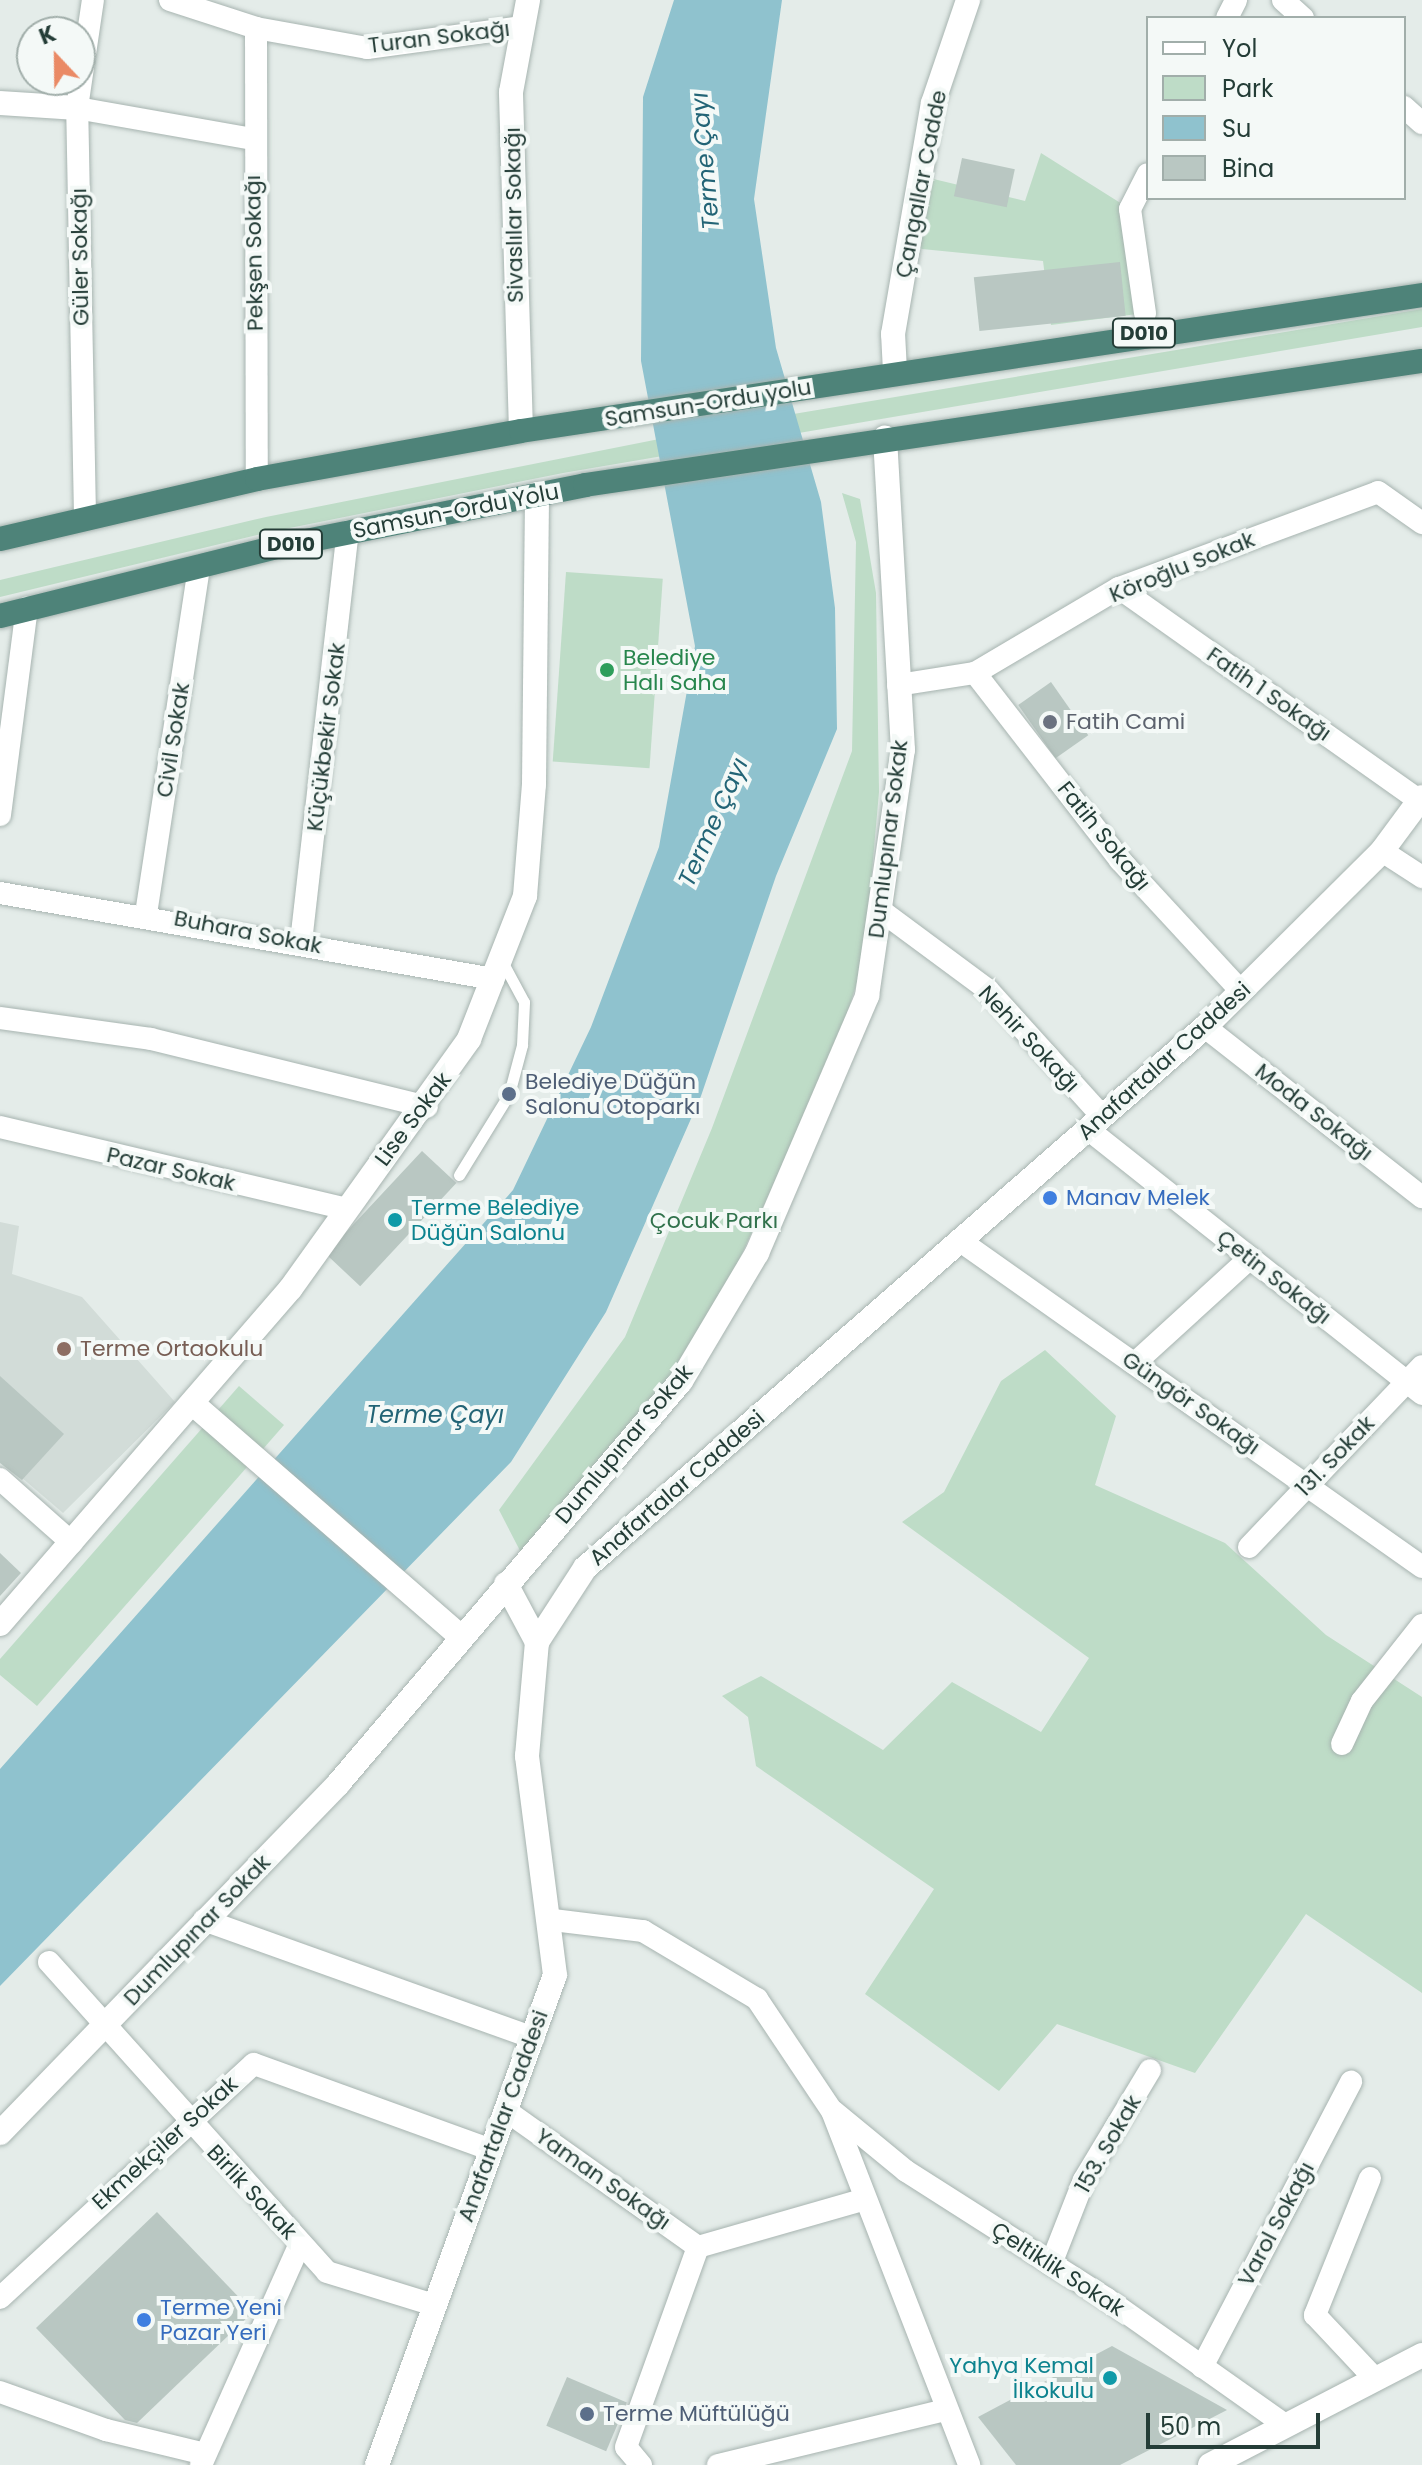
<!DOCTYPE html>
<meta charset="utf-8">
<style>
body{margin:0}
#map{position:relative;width:1422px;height:2465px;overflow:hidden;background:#e4ece9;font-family:Poppins,sans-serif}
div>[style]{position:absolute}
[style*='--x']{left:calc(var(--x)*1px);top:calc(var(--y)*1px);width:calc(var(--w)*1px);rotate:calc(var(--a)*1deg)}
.built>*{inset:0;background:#d2dcd8}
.green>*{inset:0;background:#bedcc7;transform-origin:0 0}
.water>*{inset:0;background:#8fc2ce}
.building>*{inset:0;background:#b9c7c2;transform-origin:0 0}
.roads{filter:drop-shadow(0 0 2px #a7b4b0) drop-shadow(0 0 2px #a7b4b0)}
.service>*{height:11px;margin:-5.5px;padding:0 5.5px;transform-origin:5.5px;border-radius:5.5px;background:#fff}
.minor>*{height:22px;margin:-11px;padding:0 11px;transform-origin:11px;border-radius:11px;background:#fff}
.tertiary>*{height:24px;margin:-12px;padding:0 12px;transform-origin:12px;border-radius:12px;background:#fff}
.secondary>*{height:24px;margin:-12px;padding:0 12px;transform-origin:12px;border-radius:12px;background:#fff}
.trunk>*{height:24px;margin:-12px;padding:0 12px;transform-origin:12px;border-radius:12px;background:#4e8379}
.dots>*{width:22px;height:22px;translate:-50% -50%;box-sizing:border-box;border:4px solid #f4f9f7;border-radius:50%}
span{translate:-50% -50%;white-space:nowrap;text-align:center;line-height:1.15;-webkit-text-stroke:8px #f4f9f7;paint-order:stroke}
.shield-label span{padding:2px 6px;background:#f4f9f7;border:2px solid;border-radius:6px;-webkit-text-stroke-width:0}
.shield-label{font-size:20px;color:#243d37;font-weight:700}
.street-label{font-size:22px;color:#243d37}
.leisure-label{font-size:22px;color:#27864d}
.left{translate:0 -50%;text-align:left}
.worship-label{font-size:22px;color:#5b616d}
.service-label{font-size:22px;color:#4e5e75}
.shop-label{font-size:22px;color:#366cbe}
.culture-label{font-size:22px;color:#0d838f}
.right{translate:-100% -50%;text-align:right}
.park-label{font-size:22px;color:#31724c}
.education-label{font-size:22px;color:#785e54}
.water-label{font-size:24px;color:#226476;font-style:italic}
.legend{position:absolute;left:1146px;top:16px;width:260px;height:184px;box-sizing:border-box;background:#f4f9f7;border:2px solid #a1aeaa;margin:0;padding:10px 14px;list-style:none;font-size:24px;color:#243d37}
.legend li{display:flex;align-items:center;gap:16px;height:40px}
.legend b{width:40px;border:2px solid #a1aeaa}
.north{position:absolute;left:16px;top:16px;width:80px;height:80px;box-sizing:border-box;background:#f4f9f7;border:2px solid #a1aeaa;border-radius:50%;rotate:338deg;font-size:22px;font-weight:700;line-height:32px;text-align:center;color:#243d37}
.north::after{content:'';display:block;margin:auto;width:28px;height:36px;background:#ea8a65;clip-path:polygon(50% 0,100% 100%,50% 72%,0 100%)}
.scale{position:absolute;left:1146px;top:2413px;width:174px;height:36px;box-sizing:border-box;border:4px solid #243d37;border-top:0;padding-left:10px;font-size:24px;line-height:28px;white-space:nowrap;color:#243d37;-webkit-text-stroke:6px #f4f9f7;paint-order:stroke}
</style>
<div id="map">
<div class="built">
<i style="clip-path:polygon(0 1222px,19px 1226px,12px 1274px,82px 1297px,175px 1402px,63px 1513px,0 1459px)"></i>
</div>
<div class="green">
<i style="clip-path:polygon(1041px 153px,1130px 209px,1145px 313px,1051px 325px,1043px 261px,912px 248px,921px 176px,1025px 201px)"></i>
<i style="clip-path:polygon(1422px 309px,1422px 327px,563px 473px,265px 533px,0 597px,0 580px,266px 517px,740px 423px)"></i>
<i style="clip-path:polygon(842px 493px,860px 499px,876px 593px,879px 792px,864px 961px,838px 1041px,723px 1296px,654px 1407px,531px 1572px,499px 1510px,625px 1337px,712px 1128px,852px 751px,856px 542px)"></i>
<i style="left:566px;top:572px;width:97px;height:190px;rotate:4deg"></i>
<i style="clip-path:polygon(1045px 1350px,1116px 1416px,1095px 1485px,1225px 1543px,1326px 1635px,1422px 1697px,1422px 1993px,1306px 1914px,1195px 2073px,1057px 2024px,999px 2091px,865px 1994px,934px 1889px,756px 1766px,748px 1717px,722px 1696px,761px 1676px,883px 1750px,952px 1682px,1041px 1732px,1089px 1658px,902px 1522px,944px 1492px,1001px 1381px)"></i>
<i style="clip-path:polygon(239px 1386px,284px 1425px,37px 1706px,0 1675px,0 1659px)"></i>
</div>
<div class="water">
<i style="clip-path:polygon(674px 0,782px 0,754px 199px,776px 348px,821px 502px,835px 608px,837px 729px,776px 876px,701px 1096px,606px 1312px,511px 1462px,0 1986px,0 1769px,513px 1190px,591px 1027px,659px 847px,695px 646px,641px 361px,643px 97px)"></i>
</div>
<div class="building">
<i style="left:962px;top:158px;width:54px;height:39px;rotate:12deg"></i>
<i style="left:1120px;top:262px;width:54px;height:147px;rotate:84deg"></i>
<i style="left:1051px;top:682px;width:65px;height:40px;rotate:55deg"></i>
<i style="left:422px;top:1151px;width:47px;height:141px;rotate:43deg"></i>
<i style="clip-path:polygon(0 1376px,64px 1434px,22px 1480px,0 1463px)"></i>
<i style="clip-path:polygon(0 1553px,21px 1573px,0 1596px)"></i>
<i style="clip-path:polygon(157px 2212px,253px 2312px,137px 2423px,125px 2420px,36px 2328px)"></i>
<i style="clip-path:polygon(1112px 2346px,1227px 2410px,1120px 2465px,1016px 2465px,978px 2417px)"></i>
<i style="left:567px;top:2377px;width:65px;height:53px;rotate:23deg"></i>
</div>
<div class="roads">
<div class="service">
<i style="--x:459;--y:1175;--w:95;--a:-58.3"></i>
<i style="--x:509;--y:1094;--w:51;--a:-75.1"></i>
<i style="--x:522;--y:1045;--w:43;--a:-87.3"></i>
<i style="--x:524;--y:1002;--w:44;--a:-118.3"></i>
</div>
<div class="minor">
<i style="--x:170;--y:0;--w:90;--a:18"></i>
<i style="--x:256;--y:28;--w:113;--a:10.2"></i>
<i style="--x:367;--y:48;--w:157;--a:-7.7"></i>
<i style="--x:1283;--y:0;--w:27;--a:42"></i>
<i style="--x:1227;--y:18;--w:20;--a:-63"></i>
<i style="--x:256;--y:28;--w:451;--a:89.9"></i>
<i style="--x:1404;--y:107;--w:24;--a:42"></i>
<i style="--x:77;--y:108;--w:179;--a:10"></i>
<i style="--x:1145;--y:313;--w:105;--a:-98.2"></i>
<i style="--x:1130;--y:209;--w:39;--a:-63"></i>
<i style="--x:85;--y:516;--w:408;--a:-91.1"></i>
<i style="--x:77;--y:108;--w:109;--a:-81.6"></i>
<i style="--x:1119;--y:588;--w:369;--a:35.3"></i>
<i style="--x:975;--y:673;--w:237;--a:52.2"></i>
<i style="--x:1120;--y:860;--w:178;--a:47.3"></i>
<i style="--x:898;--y:685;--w:78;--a:-8.9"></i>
<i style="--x:975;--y:673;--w:167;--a:-30.6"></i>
<i style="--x:1119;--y:588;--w:276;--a:-20.3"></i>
<i style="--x:1378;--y:492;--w:54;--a:35.2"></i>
<i style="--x:0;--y:815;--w:209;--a:-82.6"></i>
<i style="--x:1382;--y:851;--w:48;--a:33"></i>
<i style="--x:0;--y:893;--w:501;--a:9.88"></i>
<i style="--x:880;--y:910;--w:134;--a:36.5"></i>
<i style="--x:988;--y:990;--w:166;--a:47.9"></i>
<i style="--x:146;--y:914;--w:352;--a:-81.3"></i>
<i style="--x:301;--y:942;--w:413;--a:-83.5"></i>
<i style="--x:0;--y:1018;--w:152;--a:7.9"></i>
<i style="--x:151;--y:1039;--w:284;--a:13.8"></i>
<i style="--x:1205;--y:1027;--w:276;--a:38.1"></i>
<i style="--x:0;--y:1127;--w:352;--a:13.3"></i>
<i style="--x:1089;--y:1130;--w:425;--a:38.4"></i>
<i style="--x:959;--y:1240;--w:567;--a:35.23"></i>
<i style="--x:1135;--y:1363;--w:156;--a:-42.4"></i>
<i style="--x:0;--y:1479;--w:96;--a:41.6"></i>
<i style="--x:1249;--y:1547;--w:250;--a:-46.3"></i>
<i style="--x:1342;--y:1744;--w:47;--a:-65.1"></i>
<i style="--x:1362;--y:1701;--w:97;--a:-51.7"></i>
<i style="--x:204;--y:1920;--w:350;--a:19.7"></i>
<i style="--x:553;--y:1920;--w:91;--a:7"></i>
<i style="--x:643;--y:1931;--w:133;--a:30.8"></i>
<i style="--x:757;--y:1999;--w:135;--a:56.2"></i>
<i style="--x:832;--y:2111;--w:380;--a:68.8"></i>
<i style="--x:49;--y:1962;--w:416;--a:48.1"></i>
<i style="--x:327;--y:2272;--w:112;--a:17.1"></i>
<i style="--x:833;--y:2111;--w:94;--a:39.4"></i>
<i style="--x:906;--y:2171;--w:238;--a:32.5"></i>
<i style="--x:1107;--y:2299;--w:218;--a:35.3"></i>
<i style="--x:508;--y:2112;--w:233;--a:35.4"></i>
<i style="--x:1370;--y:2178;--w:148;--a:111.9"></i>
<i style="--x:1315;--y:2315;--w:88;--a:46.8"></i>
<i style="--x:1051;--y:2264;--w:90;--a:-68.6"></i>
<i style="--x:1084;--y:2180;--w:128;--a:-59"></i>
<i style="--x:0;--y:2298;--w:345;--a:-42.7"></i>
<i style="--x:254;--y:2064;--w:252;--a:19.9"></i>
<i style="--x:1202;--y:2367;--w:322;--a:-62.4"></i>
<i style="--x:0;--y:2392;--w:113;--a:19.7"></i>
<i style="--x:106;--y:2430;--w:102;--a:13.6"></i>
<i style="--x:201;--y:2465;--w:242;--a:-65.9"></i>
<i style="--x:641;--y:2465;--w:23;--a:-130"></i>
<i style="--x:626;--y:2447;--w:213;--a:-70.2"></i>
<i style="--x:698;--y:2247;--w:171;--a:-16"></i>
<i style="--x:718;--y:2465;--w:234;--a:-13.6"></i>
</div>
<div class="tertiary">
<i style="--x:0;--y:103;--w:77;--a:3.7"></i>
<i style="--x:895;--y:371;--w:37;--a:-93"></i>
<i style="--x:893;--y:334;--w:234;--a:-80.2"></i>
<i style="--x:933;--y:103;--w:109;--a:-71.2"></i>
<i style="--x:521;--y:431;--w:339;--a:-91.7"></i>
<i style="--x:511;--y:92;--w:94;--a:-79.5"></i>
<i style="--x:192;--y:1403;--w:357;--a:41"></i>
<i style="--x:506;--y:1584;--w:66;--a:61.9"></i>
<i style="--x:0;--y:1624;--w:444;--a:-49.1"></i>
<i style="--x:291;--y:1288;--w:306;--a:-54.4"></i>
<i style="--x:469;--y:1039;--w:154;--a:-68.6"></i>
<i style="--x:525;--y:896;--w:112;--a:-85.4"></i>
<i style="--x:534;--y:784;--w:290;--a:-89.4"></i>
<i style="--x:0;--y:2133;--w:486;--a:-45.9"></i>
<i style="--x:338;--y:1784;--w:529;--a:-49.6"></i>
<i style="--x:681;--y:1381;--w:149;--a:-59.3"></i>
<i style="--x:757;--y:1253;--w:280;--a:-66.8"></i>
<i style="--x:867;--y:996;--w:249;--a:-81.7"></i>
<i style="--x:903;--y:750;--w:313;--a:-93.3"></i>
</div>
<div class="secondary">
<i style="--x:377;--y:2465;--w:521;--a:-70.04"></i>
<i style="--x:555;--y:1975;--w:221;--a:-97.3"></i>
<i style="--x:527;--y:1756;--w:114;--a:-85"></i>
<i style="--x:537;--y:1642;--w:88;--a:-57"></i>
<i style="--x:585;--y:1568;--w:823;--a:-41.11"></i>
<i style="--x:1205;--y:1027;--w:250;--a:-44.8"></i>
<i style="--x:1382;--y:851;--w:67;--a:-53.5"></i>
<i style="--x:1210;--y:2465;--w:239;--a:-27.4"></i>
</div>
<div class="trunk">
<i style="--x:0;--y:539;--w:264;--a:-13.1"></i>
<i style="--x:257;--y:479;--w:268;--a:-10.3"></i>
<i style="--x:521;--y:431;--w:911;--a:-8.58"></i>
<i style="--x:0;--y:616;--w:290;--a:-14"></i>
<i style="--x:281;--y:546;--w:310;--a:-11.3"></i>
<i style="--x:585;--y:485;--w:846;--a:-8.43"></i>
</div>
</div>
<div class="dots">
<i style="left:607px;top:670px;background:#2e9e5b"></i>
<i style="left:1050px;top:722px;background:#6b7280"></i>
<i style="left:509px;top:1094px;background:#5c6f8a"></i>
<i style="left:1050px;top:1198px;background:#3f7fe0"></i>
<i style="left:395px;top:1220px;background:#0f9aa8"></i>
<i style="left:64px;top:1349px;background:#8d6e63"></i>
<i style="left:144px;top:2320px;background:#3f7fe0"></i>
<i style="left:1110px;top:2378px;background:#0f9aa8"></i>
<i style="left:587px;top:2414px;background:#5c6f8a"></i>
</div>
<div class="shield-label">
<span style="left:1144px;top:333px">D010</span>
<span style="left:291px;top:544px">D010</span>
</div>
<div class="street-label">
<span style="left:439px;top:37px;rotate:-7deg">Turan Sokağı</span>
<span style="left:921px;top:184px;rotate:-79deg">Çangallar Cadde</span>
<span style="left:514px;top:215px;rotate:-91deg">Sivaslılar Sokağı</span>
<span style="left:254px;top:253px;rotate:-91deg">Pekşen Sokağı</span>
<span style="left:80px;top:257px;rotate:-91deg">Güler Sokağı</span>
<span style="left:708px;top:403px;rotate:-9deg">Samsun-Ordu yolu</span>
<span style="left:456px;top:511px;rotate:-11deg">Samsun-Ordu Yolu</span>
<span style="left:1182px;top:567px;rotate:-22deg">Köroğlu Sokak</span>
<span style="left:1269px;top:694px;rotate:35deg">Fatih 1 Sokağı</span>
<span style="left:326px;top:737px;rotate:-83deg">Küçükbekir Sokak</span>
<span style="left:173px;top:740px;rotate:-81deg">Civil Sokak</span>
<span style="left:1104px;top:836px;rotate:51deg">Fatih Sokağı</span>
<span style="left:888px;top:839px;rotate:-83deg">Dumlupınar Sokak</span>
<span style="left:248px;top:932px;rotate:11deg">Buhara Sokak</span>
<span style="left:1029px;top:1039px;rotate:47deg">Nehir Sokağı</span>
<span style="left:1164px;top:1061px;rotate:-42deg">Anafartalar Caddesi</span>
<span style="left:1314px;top:1112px;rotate:38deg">Moda Sokağı</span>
<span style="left:413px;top:1119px;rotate:-53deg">Lise Sokak</span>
<span style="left:171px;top:1169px;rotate:13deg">Pazar Sokak</span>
<span style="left:1274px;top:1277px;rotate:38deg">Çetin Sokağı</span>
<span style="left:1191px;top:1403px;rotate:35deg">Güngör Sokağı</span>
<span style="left:624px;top:1444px;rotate:-50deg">Dumlupınar Sokak</span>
<span style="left:1335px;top:1456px;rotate:-46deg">131. Sokak</span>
<span style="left:677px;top:1488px;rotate:-41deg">Anafartalar Caddesi</span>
<span style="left:197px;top:1930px;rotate:-46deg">Dumlupınar Sokak</span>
<span style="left:503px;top:2116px;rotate:-70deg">Anafartalar Caddesi</span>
<span style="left:165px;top:2143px;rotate:-42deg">Ekmekçiler Sokak</span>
<span style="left:1108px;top:2144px;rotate:-60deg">153. Sokak</span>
<span style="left:603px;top:2179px;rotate:35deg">Yaman Sokağı</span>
<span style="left:252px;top:2192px;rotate:47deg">Birlik Sokak</span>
<span style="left:1276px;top:2224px;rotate:-62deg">Varol Sokağı</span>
<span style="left:1058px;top:2269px;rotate:33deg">Çeltiklik Sokak</span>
</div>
<div class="leisure-label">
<span class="left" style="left:623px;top:670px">Belediye<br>Halı Saha</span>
</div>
<div class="worship-label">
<span class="left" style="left:1066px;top:722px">Fatih Cami</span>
</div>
<div class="service-label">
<span class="left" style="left:525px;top:1094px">Belediye Düğün<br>Salonu Otoparkı</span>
<span class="left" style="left:603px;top:2414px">Terme Müftülüğü</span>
</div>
<div class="shop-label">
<span class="left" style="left:1066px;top:1198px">Manav Melek</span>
<span class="left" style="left:160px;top:2320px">Terme Yeni<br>Pazar Yeri</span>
</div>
<div class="culture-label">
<span class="left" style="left:411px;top:1220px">Terme Belediye<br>Düğün Salonu</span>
<span class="right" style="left:1094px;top:2378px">Yahya Kemal<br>İlkokulu</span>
</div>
<div class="park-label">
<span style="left:714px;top:1221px">Çocuk Parkı</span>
</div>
<div class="education-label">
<span class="left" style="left:80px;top:1349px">Terme Ortaokulu</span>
</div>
<div class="water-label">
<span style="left:705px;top:161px;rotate:-95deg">Terme Çayı</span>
<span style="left:713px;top:822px;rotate:-66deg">Terme Çayı</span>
<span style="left:435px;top:1415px">Terme Çayı</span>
</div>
<ul class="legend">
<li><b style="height:10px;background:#fff"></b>Yol</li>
<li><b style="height:22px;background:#bedcc7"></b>Park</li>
<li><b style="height:22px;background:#8fc2ce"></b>Su</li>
<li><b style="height:22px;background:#b9c7c2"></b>Bina</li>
</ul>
<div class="north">K</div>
<div class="scale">50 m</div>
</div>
